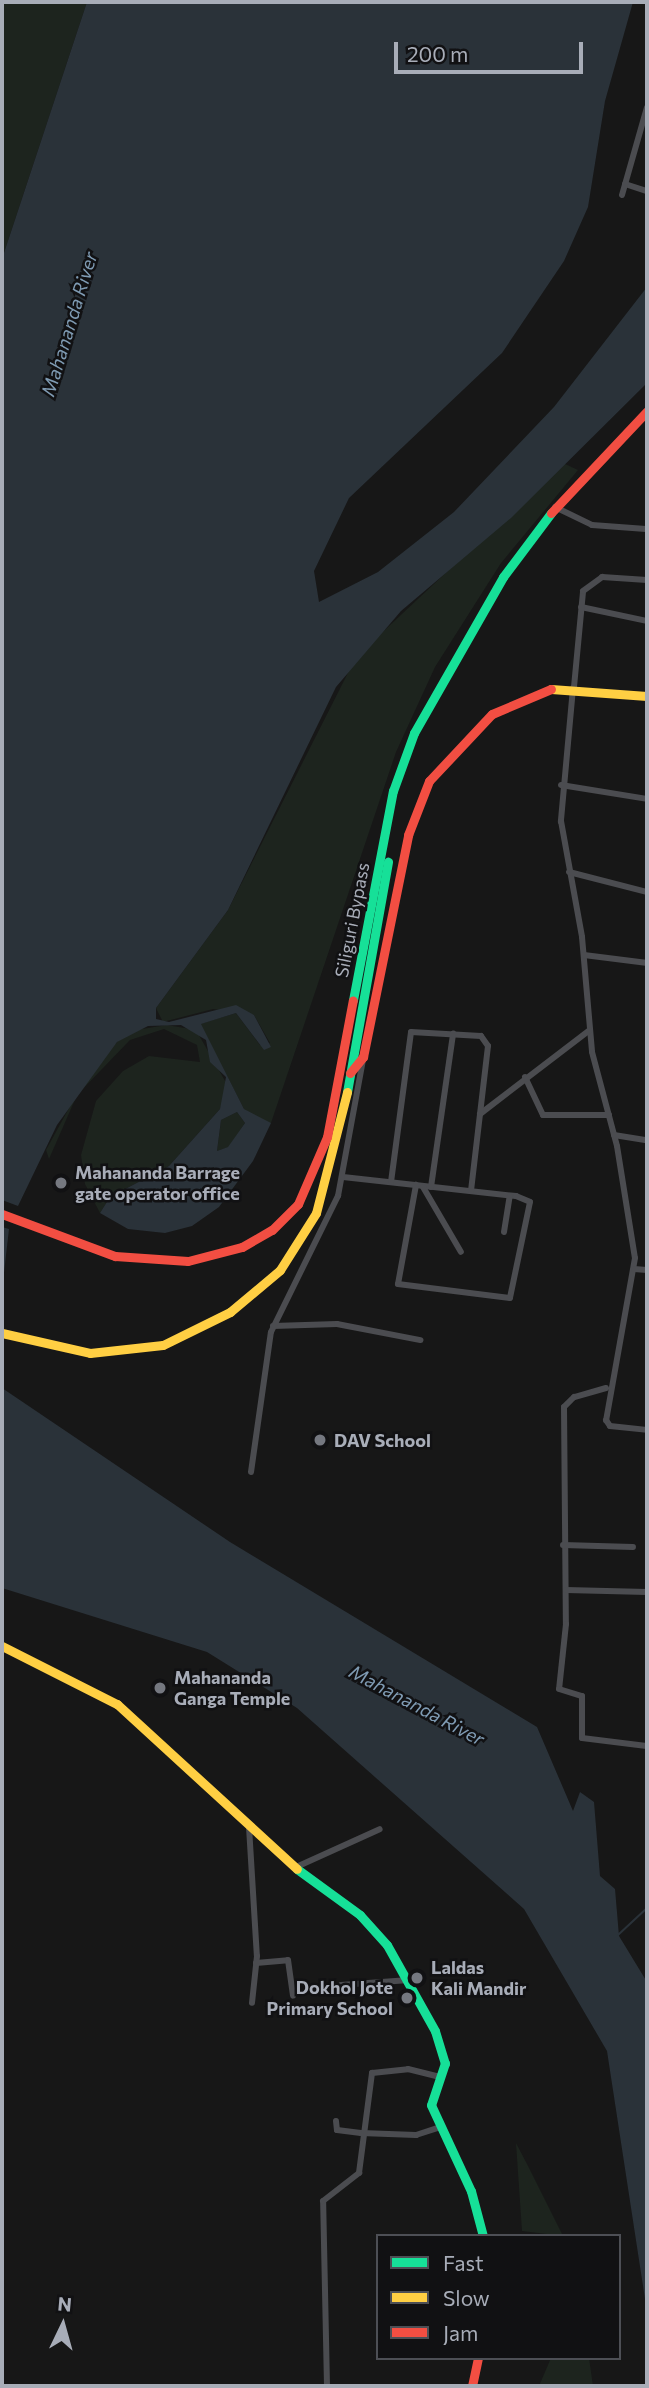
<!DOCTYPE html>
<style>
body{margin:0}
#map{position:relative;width:649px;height:2388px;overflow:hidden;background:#171717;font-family:Commissioner,sans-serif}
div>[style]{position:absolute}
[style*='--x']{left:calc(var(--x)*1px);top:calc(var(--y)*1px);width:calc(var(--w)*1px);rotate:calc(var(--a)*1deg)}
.green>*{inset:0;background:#1d241e}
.water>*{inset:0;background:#2a3239}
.stream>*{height:2px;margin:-1px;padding:0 1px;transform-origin:1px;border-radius:1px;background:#2a3239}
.street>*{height:6px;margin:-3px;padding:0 3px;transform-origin:3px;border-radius:3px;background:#4b4c50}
.fast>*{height:9px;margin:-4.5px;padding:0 4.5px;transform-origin:4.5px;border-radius:4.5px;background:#16e098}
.slow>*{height:9px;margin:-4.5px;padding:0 4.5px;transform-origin:4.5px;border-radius:4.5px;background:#ffcf43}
.jam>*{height:9px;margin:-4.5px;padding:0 4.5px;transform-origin:4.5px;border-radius:4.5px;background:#f24e42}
.dots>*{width:19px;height:19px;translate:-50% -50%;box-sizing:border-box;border:4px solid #111113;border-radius:50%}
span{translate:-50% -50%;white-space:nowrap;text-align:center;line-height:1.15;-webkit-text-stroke:5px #111113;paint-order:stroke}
.street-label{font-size:18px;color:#a8adb8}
.poi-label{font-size:18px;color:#a8adb8;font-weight:700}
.left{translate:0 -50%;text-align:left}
.right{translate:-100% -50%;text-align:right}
.water-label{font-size:19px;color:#7f9bb3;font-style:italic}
.frame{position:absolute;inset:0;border:4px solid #a8adb8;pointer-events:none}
.legend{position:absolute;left:376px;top:2234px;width:245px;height:126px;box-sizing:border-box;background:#111113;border:2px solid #4d4f55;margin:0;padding:9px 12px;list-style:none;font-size:21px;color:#a8adb8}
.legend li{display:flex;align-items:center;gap:14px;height:35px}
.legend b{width:35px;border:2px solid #4d4f55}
.north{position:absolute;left:28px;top:2290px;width:70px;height:70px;-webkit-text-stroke:5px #111113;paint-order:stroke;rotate:5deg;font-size:19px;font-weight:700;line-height:28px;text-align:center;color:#a8adb8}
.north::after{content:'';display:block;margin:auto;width:24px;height:32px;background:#a8adb8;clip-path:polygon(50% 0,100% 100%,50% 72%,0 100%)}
.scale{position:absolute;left:394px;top:42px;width:189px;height:32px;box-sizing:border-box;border:4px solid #a8adb8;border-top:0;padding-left:9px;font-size:21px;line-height:24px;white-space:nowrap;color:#a8adb8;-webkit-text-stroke:5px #111113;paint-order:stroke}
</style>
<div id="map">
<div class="green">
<i style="clip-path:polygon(2px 2px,87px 2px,2px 259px)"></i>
<i style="clip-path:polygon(563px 463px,578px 470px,501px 563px,435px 667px,396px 752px,271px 1123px,260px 1121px,244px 1109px,200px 1024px,236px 1013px,260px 1045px,270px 1043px,254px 1015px,213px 1009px,163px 1022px,156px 1008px,228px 910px,356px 657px)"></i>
<i style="clip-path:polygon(167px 1025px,196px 1030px,228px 1086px,220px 1109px,169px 1166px,110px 1197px,100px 1213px,85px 1184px,81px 1155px,96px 1101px,123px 1071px,149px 1056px,200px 1062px,197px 1045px,164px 1029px,130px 1040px,77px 1095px,49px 1159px,46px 1150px,90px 1070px,117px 1042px,129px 1031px)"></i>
<i style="clip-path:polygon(237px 1112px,245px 1123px,229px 1147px,217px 1151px,221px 1120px)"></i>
<i style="clip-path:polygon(516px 2143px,527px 2164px,563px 2236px,522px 2231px)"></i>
<i style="clip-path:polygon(551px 2358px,589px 2358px,593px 2386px,539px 2386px)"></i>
</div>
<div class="water">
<i style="clip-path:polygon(evenodd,87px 2px,633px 2px,605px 101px,588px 207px,564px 261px,502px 353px,349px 498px,314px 571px,319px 602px,378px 572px,454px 512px,554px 407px,647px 287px,647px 383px,511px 518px,401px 611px,336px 687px,228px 910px,156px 1008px,156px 1019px,169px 1022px,236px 1005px,254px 1015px,271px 1047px,264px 1050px,236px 1013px,201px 1024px,244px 1109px,271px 1123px,253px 1161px,219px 1207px,192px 1226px,165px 1233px,128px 1229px,100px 1213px,110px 1197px,169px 1166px,220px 1109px,226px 1077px,210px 1062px,206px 1040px,181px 1025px,148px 1026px,117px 1042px,57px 1125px,18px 1206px,2px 1200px,2px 259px,87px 2px,237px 1112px,245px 1123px,228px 1147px,217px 1151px,221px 1120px,237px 1112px)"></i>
<i style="clip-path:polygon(2px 1227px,9px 1229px,2px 1290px)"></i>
<i style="clip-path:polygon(2px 1388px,230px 1542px,537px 1727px,573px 1811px,580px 1792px,594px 1802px,600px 1876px,615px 1889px,619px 1936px,647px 1982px,647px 2386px,645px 2299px,607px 2051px,524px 1909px,297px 1708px,207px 1652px,2px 1588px)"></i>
</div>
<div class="stream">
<i style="--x:618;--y:1935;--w:40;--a:-43"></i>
</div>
<div class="street">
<i style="--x:625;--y:184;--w:23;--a:18"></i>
<i style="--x:622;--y:195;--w:91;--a:-74.1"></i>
<i style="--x:555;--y:507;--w:41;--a:25.9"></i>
<i style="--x:592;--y:525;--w:54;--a:4.2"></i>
<i style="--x:581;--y:607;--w:67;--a:12"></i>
<i style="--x:574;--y:687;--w:96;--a:-84.6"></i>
<i style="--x:583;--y:591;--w:24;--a:-36"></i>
<i style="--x:602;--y:577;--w:45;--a:3.8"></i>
<i style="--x:573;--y:688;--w:134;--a:95.2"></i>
<i style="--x:561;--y:821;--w:118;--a:79.7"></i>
<i style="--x:582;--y:937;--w:115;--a:85"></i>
<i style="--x:592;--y:1052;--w:97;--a:75.1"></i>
<i style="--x:617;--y:1146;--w:113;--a:80.9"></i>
<i style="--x:635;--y:1258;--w:165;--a:100.1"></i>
<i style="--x:606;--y:1420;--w:7;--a:56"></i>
<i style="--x:610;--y:1426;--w:37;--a:6"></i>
<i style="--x:561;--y:785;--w:87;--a:9.2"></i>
<i style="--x:569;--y:872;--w:81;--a:14.4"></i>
<i style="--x:584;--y:955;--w:64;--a:7.2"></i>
<i style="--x:525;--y:1077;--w:42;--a:64.7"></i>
<i style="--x:543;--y:1115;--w:66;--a:0"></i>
<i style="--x:480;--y:1114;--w:138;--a:-37.4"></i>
<i style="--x:614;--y:1135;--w:33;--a:9"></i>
<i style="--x:343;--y:1177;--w:174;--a:6.3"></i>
<i style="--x:516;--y:1196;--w:15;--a:23"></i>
<i style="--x:530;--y:1202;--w:98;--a:101.8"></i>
<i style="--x:510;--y:1298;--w:113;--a:-172.9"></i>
<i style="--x:398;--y:1284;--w:101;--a:-79.7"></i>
<i style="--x:391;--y:1182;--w:151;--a:-82.4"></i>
<i style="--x:411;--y:1032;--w:70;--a:3.3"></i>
<i style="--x:481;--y:1036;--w:12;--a:55"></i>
<i style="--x:488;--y:1046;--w:146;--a:96.7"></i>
<i style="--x:423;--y:1187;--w:75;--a:59.7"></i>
<i style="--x:431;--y:1187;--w:155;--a:-81.8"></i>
<i style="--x:504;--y:1232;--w:36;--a:-81"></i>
<i style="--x:634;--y:1269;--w:13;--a:4"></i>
<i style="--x:273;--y:1326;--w:64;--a:-1.8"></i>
<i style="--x:337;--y:1324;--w:85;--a:10.9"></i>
<i style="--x:606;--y:1388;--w:33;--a:164"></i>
<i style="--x:574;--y:1397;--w:14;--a:135"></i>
<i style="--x:564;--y:1407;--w:217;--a:89.5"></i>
<i style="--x:566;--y:1624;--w:65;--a:96.1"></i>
<i style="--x:559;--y:1689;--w:24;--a:17"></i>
<i style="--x:582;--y:1696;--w:42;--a:90"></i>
<i style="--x:582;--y:1738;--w:65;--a:7"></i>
<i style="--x:251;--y:1472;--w:141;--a:-81.9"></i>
<i style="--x:271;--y:1332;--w:152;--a:-63.8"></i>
<i style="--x:338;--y:1196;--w:138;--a:-79.6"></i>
<i style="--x:563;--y:1545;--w:70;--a:1.6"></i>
<i style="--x:566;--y:1590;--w:81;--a:1.4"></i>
<i style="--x:249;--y:1827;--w:129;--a:86.5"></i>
<i style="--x:257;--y:1956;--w:47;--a:96.1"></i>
<i style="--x:294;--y:1868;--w:94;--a:-24.4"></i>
<i style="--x:256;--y:1963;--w:32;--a:-5"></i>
<i style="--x:288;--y:1960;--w:36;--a:82"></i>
<i style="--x:341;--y:1985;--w:68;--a:-4.2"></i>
<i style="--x:336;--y:2121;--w:9;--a:84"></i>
<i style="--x:337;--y:2130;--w:24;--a:7"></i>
<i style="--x:361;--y:2133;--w:55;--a:2.1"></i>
<i style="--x:416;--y:2135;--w:23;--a:-18"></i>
<i style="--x:327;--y:2386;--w:185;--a:-91.2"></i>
<i style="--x:323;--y:2201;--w:46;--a:-37.9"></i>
<i style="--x:359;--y:2173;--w:101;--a:-82.6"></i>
<i style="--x:372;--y:2073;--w:36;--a:-6"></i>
<i style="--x:408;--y:2069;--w:30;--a:14"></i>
</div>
<div class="fast">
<i style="--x:353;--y:1000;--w:213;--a:-79.2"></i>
<i style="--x:393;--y:791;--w:62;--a:-70.1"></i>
<i style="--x:414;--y:733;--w:180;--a:-60.3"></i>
<i style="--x:503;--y:577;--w:80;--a:-53.1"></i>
<i style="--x:347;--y:1092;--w:234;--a:-79.9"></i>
<i style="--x:297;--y:1869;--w:78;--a:36.1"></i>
<i style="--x:360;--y:1915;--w:40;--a:48"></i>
<i style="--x:387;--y:1945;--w:98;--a:60.8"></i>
<i style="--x:435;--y:2031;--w:34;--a:73"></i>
<i style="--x:445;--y:2063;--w:44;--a:108.4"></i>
<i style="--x:431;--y:2105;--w:95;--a:65.1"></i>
<i style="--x:471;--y:2191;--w:47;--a:75.1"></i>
</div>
<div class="slow">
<i style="--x:551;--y:689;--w:96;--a:4.2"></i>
<i style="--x:2;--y:1333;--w:90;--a:12.8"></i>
<i style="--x:90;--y:1353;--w:73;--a:-6.3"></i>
<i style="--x:163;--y:1345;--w:75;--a:-26.2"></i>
<i style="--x:230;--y:1312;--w:65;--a:-40"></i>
<i style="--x:280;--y:1270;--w:67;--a:-57.7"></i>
<i style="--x:316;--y:1213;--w:125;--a:-75.6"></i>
<i style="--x:2;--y:1646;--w:129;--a:26.8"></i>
<i style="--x:117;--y:1704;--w:244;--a:42.5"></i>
</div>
<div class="jam">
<i style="--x:551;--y:513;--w:140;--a:-46.7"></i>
<i style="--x:350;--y:1073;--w:21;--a:-51"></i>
<i style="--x:363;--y:1057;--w:227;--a:-78.5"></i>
<i style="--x:408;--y:835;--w:58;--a:-68.7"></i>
<i style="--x:429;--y:781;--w:92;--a:-46.8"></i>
<i style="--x:492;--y:714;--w:64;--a:-23"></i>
<i style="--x:2;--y:1214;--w:121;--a:20.4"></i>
<i style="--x:115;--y:1256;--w:73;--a:3.9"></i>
<i style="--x:188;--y:1261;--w:56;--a:-14.5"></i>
<i style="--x:242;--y:1247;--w:34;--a:-30"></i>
<i style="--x:272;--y:1230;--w:37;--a:-45"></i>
<i style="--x:298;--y:1204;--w:73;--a:-66.6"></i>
<i style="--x:327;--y:1137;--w:139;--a:-79.3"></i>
<i style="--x:472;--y:2386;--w:29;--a:-78"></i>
</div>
<div class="dots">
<i style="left:61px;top:1183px;background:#757880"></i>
<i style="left:320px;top:1440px;background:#757880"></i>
<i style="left:160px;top:1688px;background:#757880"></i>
<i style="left:417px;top:1978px;background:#757880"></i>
<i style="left:407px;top:1998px;background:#757880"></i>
</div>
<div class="street-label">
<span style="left:352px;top:920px;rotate:-79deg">Siliguri Bypass</span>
</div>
<div class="poi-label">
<span class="left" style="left:75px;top:1183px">Mahananda Barrage<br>gate operator office</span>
<span class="left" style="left:334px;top:1440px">DAV School</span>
<span class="left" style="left:174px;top:1688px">Mahananda<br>Ganga Temple</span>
<span class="left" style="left:431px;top:1978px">Laldas<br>Kali Mandir</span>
<span class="right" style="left:393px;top:1998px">Dokhol Jote<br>Primary School</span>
</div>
<div class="water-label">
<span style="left:69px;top:324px;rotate:-73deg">Mahananda River</span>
<span style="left:417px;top:1705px;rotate:28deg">Mahananda River</span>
</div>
<div class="frame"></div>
<ul class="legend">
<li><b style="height:9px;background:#16e098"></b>Fast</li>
<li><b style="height:9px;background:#ffcf43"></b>Slow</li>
<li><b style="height:9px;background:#f24e42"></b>Jam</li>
</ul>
<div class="north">N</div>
<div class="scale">200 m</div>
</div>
